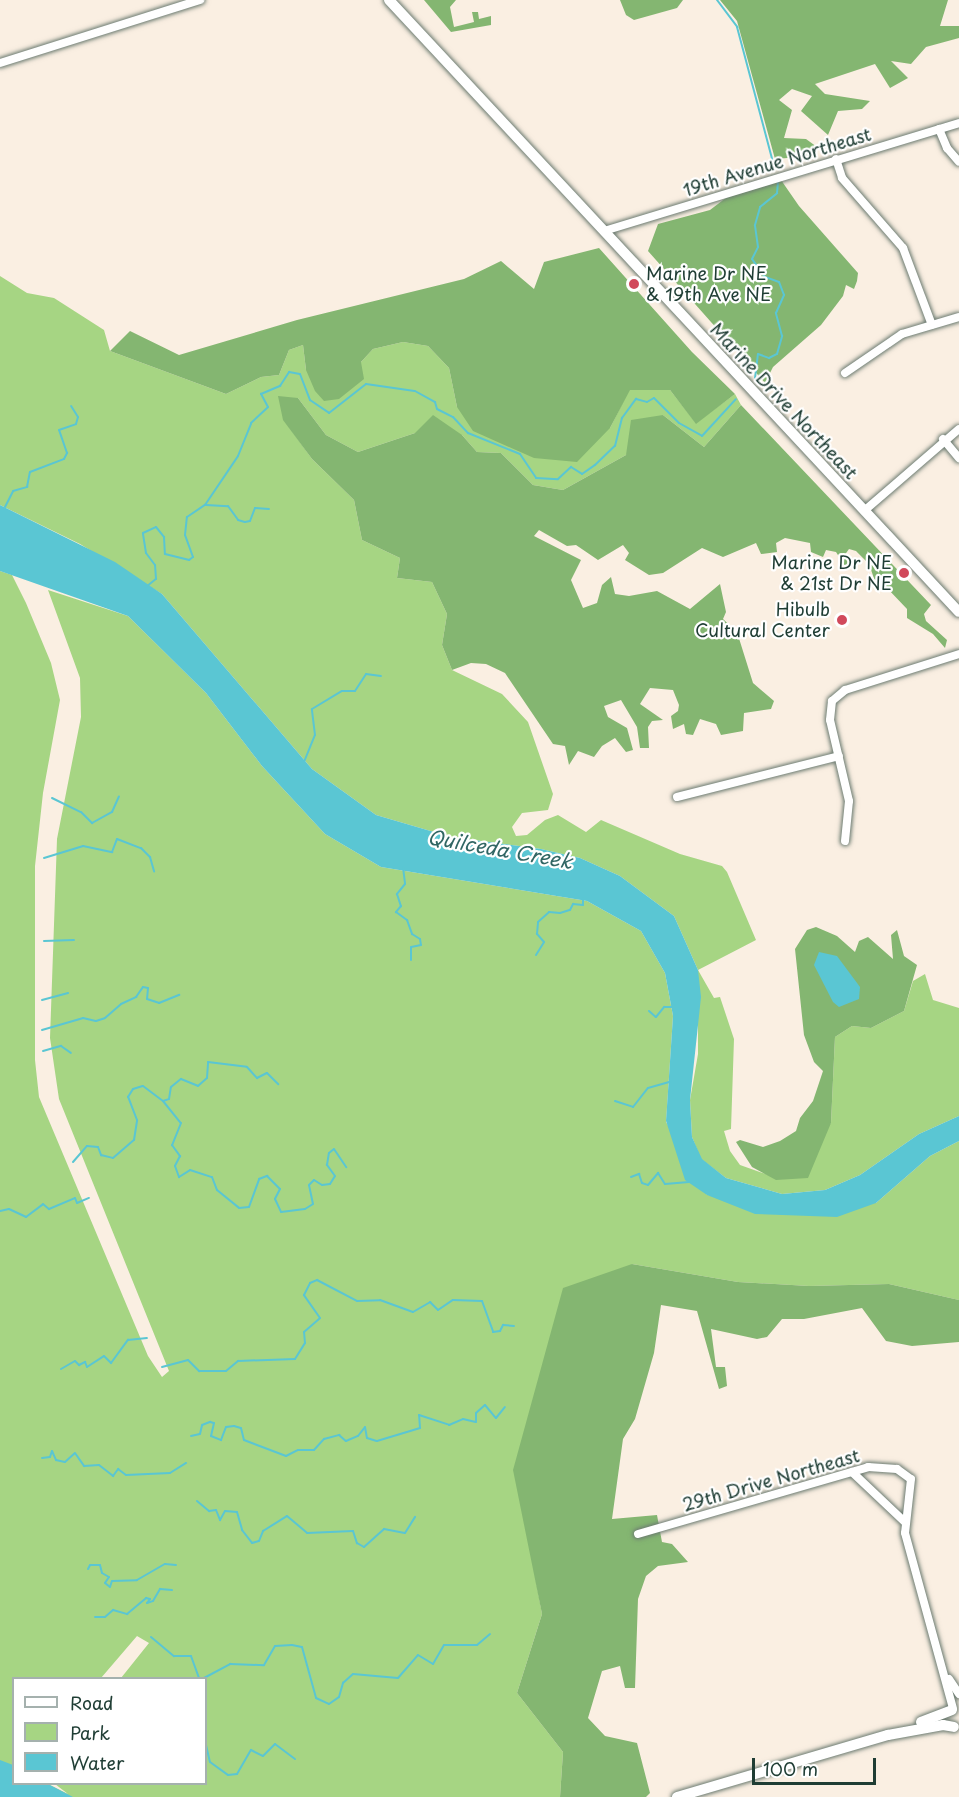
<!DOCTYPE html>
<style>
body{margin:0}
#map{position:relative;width:959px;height:1797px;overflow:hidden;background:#faefe2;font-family:"Playpen Sans",sans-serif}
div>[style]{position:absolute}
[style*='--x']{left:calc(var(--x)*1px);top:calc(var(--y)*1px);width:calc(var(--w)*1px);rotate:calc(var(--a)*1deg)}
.green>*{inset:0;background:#a6d583}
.forest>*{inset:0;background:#84b671}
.water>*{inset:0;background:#5ac6d3}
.stream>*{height:2px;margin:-1px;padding:0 1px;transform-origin:1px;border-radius:1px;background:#5ac6d3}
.roads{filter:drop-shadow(0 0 2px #6c7b71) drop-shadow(0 0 2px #6c7b71)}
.street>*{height:8px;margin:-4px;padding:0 4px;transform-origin:4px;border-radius:4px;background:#fff}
.secondary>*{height:10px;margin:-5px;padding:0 5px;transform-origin:5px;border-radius:5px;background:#fff}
.dots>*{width:16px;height:16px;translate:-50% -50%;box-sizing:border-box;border:3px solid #fff;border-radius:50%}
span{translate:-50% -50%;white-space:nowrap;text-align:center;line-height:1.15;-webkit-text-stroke:4.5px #fff;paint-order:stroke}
.street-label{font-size:18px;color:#1f3d34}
.poi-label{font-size:18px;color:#1f3d34}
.left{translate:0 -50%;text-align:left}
.right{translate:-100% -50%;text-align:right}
.water-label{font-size:20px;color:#316664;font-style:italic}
.legend{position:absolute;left:12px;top:1677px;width:195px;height:108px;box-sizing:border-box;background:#fff;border:2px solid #a5b1ae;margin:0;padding:8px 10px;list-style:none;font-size:18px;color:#1f3d34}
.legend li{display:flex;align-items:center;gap:12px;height:30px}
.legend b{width:30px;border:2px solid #a5b1ae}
.scale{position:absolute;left:752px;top:1758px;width:124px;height:27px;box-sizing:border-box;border:3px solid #1f3d34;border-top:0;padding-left:8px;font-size:18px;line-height:21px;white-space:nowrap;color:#1f3d34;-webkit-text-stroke:4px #fff;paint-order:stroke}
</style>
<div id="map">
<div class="green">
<i style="clip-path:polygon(0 276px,27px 293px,54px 298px,104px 330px,110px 351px,226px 394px,261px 377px,279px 375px,289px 350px,303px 345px,306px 370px,361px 362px,373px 349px,403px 342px,428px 346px,449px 368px,457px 407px,610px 428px,629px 390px,670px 390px,696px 423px,735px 394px,741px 405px,704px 447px,663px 415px,626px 455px,563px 490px,533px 485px,501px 453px,477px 452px,462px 435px,415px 433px,358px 452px,326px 435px,298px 398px,284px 420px,312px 459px,354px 500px,362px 540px,400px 558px,397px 578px,432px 582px,447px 614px,442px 645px,452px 670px,502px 694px,528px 722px,553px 794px,548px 810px,522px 813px,512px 827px,516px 836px,527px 835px,545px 820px,558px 815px,586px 832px,601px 820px,680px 854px,722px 866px,727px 872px,756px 940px,698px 970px,714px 998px,720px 997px,734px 1039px,731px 1129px,724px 1131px,730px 1151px,740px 1165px,771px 1176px,831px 1123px,835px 1037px,852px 1026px,871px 1028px,904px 1011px,913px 981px,925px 974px,933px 1000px,959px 1008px,959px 1116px,919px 1134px,860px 1175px,825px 1190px,782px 1194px,726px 1178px,701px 1159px,692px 1137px,690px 1100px,698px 1054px,698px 970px,674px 916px,620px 876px,580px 858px,541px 849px,451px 837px,376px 815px,312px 769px,162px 594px,80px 544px,0 505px)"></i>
<i style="clip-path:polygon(evenodd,0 571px,12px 575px,26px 603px,51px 663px,60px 700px,43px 793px,35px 866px,35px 1060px,39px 1097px,148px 1356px,162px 1377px,169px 1371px,59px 1099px,50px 1038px,57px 839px,81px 717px,80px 678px,48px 590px,128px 616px,206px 693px,262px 766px,325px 834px,381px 867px,587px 901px,641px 931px,665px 973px,673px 1016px,666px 1122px,707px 1195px,876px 1203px,930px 1156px,959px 1141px,959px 1300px,889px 1284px,809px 1286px,738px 1282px,632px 1264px,530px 1548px,542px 1614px,517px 1693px,563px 1752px,560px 1797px,0 1797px,0 571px,137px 1636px,149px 1643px,121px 1678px,206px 1678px,206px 1784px,55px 1784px,68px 1794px,48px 1784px,14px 1784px,14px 1678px,101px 1678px,137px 1636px)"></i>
</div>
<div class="forest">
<i style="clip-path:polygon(424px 0,456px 0,450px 7px,454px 27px,474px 22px,472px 12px,478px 12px,479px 19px,491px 16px,491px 25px,451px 32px)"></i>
<i style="clip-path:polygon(620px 0,683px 0,677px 8px,634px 20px,626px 15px)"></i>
<i style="clip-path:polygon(720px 0,948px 0,940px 26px,959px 26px,959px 38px,926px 47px,911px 64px,891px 61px,908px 78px,890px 88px,875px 64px,815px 84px,825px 94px,870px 101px,862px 109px,838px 111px,828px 135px,801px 111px,812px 96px,792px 89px,779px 100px,792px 110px,784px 138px,806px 139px,817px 147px,812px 156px,775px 159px,737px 21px)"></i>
<i style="clip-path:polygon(781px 180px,799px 206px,858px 273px,857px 281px,854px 289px,846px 285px,843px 296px,821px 325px,773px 367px,765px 383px,648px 251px,658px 224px,710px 210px,731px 194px)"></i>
<i style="clip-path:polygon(599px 248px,692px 352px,735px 394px,696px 424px,670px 390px,630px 390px,610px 428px,577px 462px,534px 458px,473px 431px,457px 407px,449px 368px,428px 346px,403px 342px,373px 349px,361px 362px,364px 379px,339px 399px,324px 401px,315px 391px,306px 370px,303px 345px,289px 350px,279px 375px,261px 377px,226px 394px,110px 351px,130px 331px,179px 355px,297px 320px,464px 279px,501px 261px,534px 289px,544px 262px)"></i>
<i style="clip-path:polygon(278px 396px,298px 398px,326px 435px,358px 452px,415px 433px,433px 415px,462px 435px,477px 452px,501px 453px,533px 485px,563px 490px,626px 455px,631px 420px,663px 415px,704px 447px,741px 405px,931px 605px,924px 614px,926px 621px,947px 640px,945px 648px,933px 634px,907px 618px,907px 609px,887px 588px,877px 587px,869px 564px,856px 551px,849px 549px,844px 556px,852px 567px,845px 566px,836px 552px,826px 550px,823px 557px,811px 552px,810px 543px,785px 538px,776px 543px,777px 552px,761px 554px,756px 543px,723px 557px,702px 548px,663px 573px,649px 575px,625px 560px,629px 553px,623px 545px,598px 560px,576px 545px,567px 546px,539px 530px,534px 536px,581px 560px,571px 580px,583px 608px,597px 603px,602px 585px,611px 577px,615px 594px,629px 596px,657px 591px,690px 609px,720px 584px,726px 612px,723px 619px,737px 632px,753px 683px,774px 701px,771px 709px,744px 713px,743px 731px,721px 735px,716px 724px,700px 719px,693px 735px,686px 734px,684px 724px,673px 729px,671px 716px,678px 711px,679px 705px,673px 690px,650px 688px,640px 704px,663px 720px,652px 721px,648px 727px,649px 748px,640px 748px,637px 727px,621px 700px,604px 706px,608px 717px,627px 728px,633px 750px,626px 752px,615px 738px,602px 746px,594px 757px,578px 751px,569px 765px,565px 746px,553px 744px,505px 673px,486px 664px,471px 663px,452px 670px,442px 645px,447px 614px,432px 582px,397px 578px,400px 558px,362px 540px,354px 500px,312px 459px,283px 420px)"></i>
<i style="clip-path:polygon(816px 927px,837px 936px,855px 952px,859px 941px,868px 937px,893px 959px,891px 935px,897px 930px,904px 956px,917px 965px,904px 1011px,871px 1028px,852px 1026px,835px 1037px,831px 1123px,808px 1178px,776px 1180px,752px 1167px,736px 1142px,740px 1140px,763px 1147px,780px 1141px,796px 1131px,800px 1118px,813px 1101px,823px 1071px,814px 1062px,804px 1035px,795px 949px,807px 930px)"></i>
<i style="clip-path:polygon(632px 1264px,738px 1282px,809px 1286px,889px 1284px,959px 1300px,959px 1342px,912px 1346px,886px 1341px,862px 1308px,804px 1319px,782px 1319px,767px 1337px,757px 1339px,711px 1329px,716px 1367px,725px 1367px,727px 1386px,719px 1389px,697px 1311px,661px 1305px,654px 1353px,635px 1419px,623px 1439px,612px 1519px,657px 1515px,662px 1542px,672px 1544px,688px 1562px,658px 1566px,646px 1576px,638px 1599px,635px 1688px,625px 1688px,620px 1666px,602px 1671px,588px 1718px,605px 1736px,637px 1743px,650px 1793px,646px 1797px,560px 1797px,563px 1752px,517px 1693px,542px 1614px,513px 1470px,563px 1288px)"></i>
</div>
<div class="water">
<i style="clip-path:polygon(0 505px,115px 562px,162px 594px,312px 769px,376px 815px,451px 837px,541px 849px,580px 858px,620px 876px,674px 916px,698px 970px,701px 997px,690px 1100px,692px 1137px,702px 1159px,726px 1178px,782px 1194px,825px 1190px,860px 1175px,919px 1134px,959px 1116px,959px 1141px,930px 1156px,876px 1203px,837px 1217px,755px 1214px,707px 1195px,685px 1180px,666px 1121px,673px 1016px,665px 973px,641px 931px,587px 901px,381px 867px,325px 834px,262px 766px,206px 693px,128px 616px,0 571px)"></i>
<i style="clip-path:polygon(819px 952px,837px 956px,860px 987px,859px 999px,839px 1007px,833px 1002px,814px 965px)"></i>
<i style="clip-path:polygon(0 1760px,13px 1765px,14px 1784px,48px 1784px,73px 1797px,0 1797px)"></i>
</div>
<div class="stream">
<i style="--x:717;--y:0;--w:34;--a:53"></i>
<i style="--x:737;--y:27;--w:144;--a:75.1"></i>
<i style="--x:755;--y:378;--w:24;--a:-83"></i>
<i style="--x:758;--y:354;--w:12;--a:20"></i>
<i style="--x:769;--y:358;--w:9;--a:-27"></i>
<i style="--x:777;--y:354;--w:19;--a:-74"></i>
<i style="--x:782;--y:336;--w:24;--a:-105"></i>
<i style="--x:776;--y:313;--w:20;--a:-66"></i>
<i style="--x:784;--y:295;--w:14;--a:-111"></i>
<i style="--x:779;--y:282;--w:15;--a:-160"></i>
<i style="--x:765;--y:277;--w:22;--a:-126"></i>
<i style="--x:752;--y:259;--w:13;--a:-63"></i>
<i style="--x:758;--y:247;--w:22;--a:-98"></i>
<i style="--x:755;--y:225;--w:19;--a:-74"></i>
<i style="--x:760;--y:207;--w:22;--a:-39"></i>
<i style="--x:777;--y:193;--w:12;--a:-85"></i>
<i style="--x:206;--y:505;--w:22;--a:3"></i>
<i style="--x:228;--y:506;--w:17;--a:54"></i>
<i style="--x:238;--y:520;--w:7;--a:16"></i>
<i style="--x:245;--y:522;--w:5;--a:-11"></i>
<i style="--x:250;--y:521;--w:14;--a:-69"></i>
<i style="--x:255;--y:508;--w:14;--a:4"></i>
<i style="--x:5;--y:507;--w:18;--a:-63"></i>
<i style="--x:13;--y:491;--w:15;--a:-16"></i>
<i style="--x:27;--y:487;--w:15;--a:-79"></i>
<i style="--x:30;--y:472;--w:36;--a:-21"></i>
<i style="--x:64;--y:459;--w:7;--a:-63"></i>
<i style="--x:67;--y:453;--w:24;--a:-109"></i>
<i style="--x:59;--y:430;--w:18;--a:-19"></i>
<i style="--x:76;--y:424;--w:7;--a:-74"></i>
<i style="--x:78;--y:417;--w:13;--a:-122"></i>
<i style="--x:146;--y:587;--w:13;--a:-39"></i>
<i style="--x:156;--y:579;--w:14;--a:-94"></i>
<i style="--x:155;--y:565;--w:15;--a:-127"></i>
<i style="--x:146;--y:553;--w:20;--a:-99"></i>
<i style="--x:143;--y:533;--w:14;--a:-25"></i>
<i style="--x:156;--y:527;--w:13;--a:51"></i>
<i style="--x:164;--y:537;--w:17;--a:87"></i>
<i style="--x:165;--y:554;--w:25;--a:14"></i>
<i style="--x:189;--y:560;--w:5;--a:-37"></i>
<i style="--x:193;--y:557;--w:23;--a:-110"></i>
<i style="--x:185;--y:535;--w:18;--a:-84"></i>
<i style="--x:187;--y:517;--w:22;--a:-34"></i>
<i style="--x:205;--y:505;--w:59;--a:-56"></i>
<i style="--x:238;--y:456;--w:35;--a:-68"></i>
<i style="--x:251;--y:423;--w:23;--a:-43"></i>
<i style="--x:268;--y:407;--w:15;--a:-118"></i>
<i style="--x:261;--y:394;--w:21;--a:-23"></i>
<i style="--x:280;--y:386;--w:17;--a:-57"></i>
<i style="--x:289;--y:372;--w:11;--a:10"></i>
<i style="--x:300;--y:374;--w:28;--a:69"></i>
<i style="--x:310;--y:400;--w:23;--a:34"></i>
<i style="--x:329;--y:413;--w:47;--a:-38.1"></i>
<i style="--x:366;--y:384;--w:49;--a:8.1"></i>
<i style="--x:415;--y:391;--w:23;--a:29"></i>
<i style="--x:435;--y:402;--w:7;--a:74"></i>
<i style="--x:437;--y:409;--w:18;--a:27"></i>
<i style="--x:453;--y:417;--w:22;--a:47"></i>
<i style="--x:468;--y:433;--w:56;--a:22"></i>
<i style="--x:520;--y:454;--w:29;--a:56"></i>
<i style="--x:536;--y:478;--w:22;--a:3"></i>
<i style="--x:558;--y:479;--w:18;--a:-43"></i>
<i style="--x:571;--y:467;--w:13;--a:32"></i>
<i style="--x:582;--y:474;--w:16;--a:-35"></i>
<i style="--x:595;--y:465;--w:28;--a:-44"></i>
<i style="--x:615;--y:446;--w:29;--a:-76"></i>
<i style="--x:622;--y:418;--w:24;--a:-54"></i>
<i style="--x:636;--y:399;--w:11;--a:15"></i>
<i style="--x:647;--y:402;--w:8;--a:-30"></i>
<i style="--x:654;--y:398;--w:35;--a:45"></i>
<i style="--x:679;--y:423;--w:26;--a:29"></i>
<i style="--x:702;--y:436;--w:50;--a:-47.4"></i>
<i style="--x:304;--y:762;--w:29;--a:-68"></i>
<i style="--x:315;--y:735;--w:26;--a:-97"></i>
<i style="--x:312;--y:709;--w:35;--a:-31"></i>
<i style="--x:342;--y:691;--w:13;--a:0"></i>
<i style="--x:355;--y:691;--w:20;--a:-57"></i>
<i style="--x:366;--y:674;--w:15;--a:8"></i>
<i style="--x:52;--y:798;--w:32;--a:26"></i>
<i style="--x:81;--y:812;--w:16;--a:45"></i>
<i style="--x:92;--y:823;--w:23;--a:-29"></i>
<i style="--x:112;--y:812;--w:17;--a:-66"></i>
<i style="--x:44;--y:858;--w:41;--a:-17.1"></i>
<i style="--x:83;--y:846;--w:30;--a:12"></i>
<i style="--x:112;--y:852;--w:14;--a:-69"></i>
<i style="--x:117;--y:839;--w:26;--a:21"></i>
<i style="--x:141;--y:848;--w:13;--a:45"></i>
<i style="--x:150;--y:857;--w:15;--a:74"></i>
<i style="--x:403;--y:867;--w:17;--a:83"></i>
<i style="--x:405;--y:884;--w:13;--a:129"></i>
<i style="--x:397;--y:894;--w:13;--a:72"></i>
<i style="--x:401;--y:906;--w:8;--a:130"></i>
<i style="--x:396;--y:912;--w:14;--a:36"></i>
<i style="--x:407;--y:920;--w:15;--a:70"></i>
<i style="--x:412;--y:934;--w:9;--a:32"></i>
<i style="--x:420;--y:939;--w:6;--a:81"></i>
<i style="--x:421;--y:945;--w:10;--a:169"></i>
<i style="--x:411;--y:947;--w:13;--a:90"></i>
<i style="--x:44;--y:941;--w:30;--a:-2"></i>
<i style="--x:536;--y:955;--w:15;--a:-58"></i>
<i style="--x:544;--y:942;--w:11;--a:-131"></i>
<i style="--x:537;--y:934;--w:12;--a:-85"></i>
<i style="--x:538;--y:922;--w:15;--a:-42"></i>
<i style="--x:549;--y:912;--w:11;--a:5"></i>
<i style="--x:560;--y:913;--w:10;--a:-17"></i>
<i style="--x:570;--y:910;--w:7;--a:-63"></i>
<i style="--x:573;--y:904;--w:10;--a:6"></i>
<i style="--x:583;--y:905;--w:7;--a:-90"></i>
<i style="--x:42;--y:1000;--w:27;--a:-15"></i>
<i style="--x:649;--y:1011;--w:9;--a:41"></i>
<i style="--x:656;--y:1017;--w:13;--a:-51"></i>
<i style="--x:664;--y:1007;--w:8;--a:0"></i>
<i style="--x:42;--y:1030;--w:43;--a:-16.3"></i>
<i style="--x:83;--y:1018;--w:13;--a:13"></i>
<i style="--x:96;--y:1021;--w:9;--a:-18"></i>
<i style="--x:105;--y:1018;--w:21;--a:-41"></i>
<i style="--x:121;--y:1004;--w:17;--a:-25"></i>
<i style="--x:136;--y:997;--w:12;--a:-55"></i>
<i style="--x:143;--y:987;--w:5;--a:11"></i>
<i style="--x:148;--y:988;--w:11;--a:95"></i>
<i style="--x:147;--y:999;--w:13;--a:18"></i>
<i style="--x:159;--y:1003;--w:22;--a:-22"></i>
<i style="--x:43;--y:1051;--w:19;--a:-16"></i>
<i style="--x:61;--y:1046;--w:12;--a:35"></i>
<i style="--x:163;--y:1101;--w:28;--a:51"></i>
<i style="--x:181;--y:1123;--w:24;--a:112"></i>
<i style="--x:172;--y:1145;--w:14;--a:54"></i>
<i style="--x:180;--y:1156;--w:11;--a:117"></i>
<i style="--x:175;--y:1166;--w:12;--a:70"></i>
<i style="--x:179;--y:1177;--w:13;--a:-32"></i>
<i style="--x:190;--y:1170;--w:23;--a:18"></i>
<i style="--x:212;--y:1177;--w:14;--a:69"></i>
<i style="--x:217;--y:1190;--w:28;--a:39"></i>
<i style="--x:239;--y:1208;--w:10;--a:-6"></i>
<i style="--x:249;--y:1207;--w:30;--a:-70"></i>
<i style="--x:259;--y:1179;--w:9;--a:-21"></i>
<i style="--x:267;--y:1176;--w:18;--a:45"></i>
<i style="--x:280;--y:1189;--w:11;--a:117"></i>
<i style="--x:275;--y:1199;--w:14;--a:65"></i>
<i style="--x:281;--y:1212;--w:24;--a:-7"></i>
<i style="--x:305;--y:1209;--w:9;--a:-32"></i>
<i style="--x:313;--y:1204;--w:19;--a:-102"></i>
<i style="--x:309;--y:1185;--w:7;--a:-45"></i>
<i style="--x:314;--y:1180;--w:9;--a:32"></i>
<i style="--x:322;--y:1185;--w:8;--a:-7"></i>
<i style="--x:330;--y:1184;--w:9;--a:-58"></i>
<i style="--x:335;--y:1176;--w:14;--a:-126"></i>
<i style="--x:327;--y:1165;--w:12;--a:-81"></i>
<i style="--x:329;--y:1153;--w:6;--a:-39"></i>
<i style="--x:334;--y:1149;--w:22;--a:56"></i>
<i style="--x:615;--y:1101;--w:19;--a:18"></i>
<i style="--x:633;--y:1107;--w:24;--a:-52"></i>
<i style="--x:648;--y:1088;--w:22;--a:-16"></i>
<i style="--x:73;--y:1162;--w:21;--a:-49"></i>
<i style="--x:87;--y:1146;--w:11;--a:5"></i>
<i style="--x:98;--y:1147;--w:9;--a:69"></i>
<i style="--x:101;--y:1155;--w:12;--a:14"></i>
<i style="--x:113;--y:1158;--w:28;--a:-41"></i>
<i style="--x:134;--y:1140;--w:20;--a:-81"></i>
<i style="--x:137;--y:1120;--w:25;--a:-111"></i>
<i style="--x:128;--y:1097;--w:9;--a:-58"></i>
<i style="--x:133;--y:1089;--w:10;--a:-17"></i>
<i style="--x:143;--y:1086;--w:25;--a:37"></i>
<i style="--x:163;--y:1101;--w:6;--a:-18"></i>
<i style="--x:169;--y:1099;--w:12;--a:-81"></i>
<i style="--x:171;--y:1087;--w:13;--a:-39"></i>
<i style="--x:181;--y:1079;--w:18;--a:22"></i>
<i style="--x:198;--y:1086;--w:12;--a:-42"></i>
<i style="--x:207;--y:1078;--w:16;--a:-86"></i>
<i style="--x:208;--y:1062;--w:39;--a:7"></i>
<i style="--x:247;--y:1067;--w:15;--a:48"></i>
<i style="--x:257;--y:1078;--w:11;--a:-27"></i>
<i style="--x:267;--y:1073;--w:16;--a:45"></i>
<i style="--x:631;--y:1177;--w:9;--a:-21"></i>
<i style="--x:639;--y:1174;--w:9;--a:72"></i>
<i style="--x:642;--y:1183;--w:6;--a:18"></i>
<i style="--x:648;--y:1185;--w:16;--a:-50"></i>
<i style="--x:658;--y:1173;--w:13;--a:58"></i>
<i style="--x:665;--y:1184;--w:24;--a:-5"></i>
<i style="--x:0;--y:1211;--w:9;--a:-13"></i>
<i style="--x:9;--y:1209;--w:19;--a:25"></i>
<i style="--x:26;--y:1217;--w:21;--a:-37"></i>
<i style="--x:43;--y:1204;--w:8;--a:40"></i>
<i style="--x:49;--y:1209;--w:28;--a:-23"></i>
<i style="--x:75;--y:1198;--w:5;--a:68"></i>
<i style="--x:77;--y:1203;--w:13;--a:-23"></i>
<i style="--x:162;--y:1367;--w:27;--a:-15"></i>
<i style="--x:188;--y:1360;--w:16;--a:45"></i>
<i style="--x:199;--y:1371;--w:27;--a:0"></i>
<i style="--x:226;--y:1371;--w:16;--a:-40"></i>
<i style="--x:238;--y:1361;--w:57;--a:-2"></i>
<i style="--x:295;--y:1359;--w:19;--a:-58"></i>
<i style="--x:305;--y:1343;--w:11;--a:-95"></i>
<i style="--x:304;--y:1332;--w:21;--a:-41"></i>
<i style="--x:320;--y:1318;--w:28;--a:-125"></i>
<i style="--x:304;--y:1295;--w:13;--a:-63"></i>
<i style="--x:310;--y:1283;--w:8;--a:-23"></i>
<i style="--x:317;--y:1280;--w:45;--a:27.7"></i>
<i style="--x:357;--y:1301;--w:23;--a:-2"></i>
<i style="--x:380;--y:1300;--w:35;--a:20"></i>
<i style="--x:413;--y:1312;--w:20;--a:-30"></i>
<i style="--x:430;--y:1302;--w:11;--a:45"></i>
<i style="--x:438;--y:1310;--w:18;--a:-34"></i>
<i style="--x:453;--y:1300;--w:29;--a:2"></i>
<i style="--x:482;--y:1301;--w:33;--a:70"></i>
<i style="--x:493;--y:1332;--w:7;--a:-8"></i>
<i style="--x:500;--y:1331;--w:7;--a:-63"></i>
<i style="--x:503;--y:1325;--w:11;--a:5"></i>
<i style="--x:61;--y:1369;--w:16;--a:-30"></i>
<i style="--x:75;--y:1361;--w:6;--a:45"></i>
<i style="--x:79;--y:1365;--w:7;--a:-27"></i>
<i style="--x:85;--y:1362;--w:5;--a:68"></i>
<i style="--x:87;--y:1367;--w:20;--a:-33"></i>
<i style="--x:104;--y:1356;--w:10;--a:45"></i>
<i style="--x:111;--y:1363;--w:29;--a:-54"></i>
<i style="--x:128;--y:1340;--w:19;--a:-6"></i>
<i style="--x:191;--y:1436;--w:9;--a:-13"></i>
<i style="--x:200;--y:1434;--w:9;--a:-77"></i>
<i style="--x:202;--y:1425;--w:9;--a:-21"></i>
<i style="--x:210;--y:1422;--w:4;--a:14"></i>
<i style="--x:214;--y:1423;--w:13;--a:103"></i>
<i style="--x:211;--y:1436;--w:11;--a:22"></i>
<i style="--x:221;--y:1440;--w:14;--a:-69"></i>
<i style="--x:226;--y:1427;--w:8;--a:-7"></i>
<i style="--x:234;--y:1426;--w:7;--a:16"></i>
<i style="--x:241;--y:1428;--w:12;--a:76"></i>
<i style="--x:244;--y:1440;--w:45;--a:20.9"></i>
<i style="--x:286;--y:1456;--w:13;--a:-27"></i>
<i style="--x:298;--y:1450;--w:16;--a:0"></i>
<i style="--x:314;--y:1450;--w:15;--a:-48"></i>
<i style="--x:324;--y:1439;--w:16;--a:-15"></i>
<i style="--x:339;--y:1435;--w:9;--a:41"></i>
<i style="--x:346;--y:1441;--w:13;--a:-23"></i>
<i style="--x:358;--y:1436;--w:11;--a:-52"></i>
<i style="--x:365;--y:1427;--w:11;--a:80"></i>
<i style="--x:367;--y:1438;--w:10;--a:17"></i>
<i style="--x:377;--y:1441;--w:45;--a:-16.8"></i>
<i style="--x:420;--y:1428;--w:13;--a:-94"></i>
<i style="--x:419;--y:1415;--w:32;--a:18"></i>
<i style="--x:449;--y:1425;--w:15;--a:-23"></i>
<i style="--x:463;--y:1419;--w:13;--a:13"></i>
<i style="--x:476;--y:1422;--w:9;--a:-90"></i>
<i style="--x:476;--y:1413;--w:12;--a:-42"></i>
<i style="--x:485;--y:1405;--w:17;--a:50"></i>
<i style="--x:496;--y:1418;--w:14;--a:-51"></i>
<i style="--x:42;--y:1458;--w:8;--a:-7"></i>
<i style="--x:50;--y:1457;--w:6;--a:-72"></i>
<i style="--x:52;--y:1451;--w:10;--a:66"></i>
<i style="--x:56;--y:1460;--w:9;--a:13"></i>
<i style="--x:65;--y:1462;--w:13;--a:-42"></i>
<i style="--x:75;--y:1453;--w:16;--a:55"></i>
<i style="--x:84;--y:1466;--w:15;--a:-4"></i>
<i style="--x:99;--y:1465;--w:18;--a:38"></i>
<i style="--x:113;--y:1476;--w:9;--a:-54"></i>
<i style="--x:118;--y:1469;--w:10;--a:37"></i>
<i style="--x:126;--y:1475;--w:44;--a:-2.6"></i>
<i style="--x:170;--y:1473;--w:19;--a:-32"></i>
<i style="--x:197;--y:1501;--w:16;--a:40"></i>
<i style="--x:209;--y:1511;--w:7;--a:-8"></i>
<i style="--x:216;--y:1510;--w:11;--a:68"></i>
<i style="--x:220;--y:1520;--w:10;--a:-61"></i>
<i style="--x:225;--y:1511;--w:12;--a:5"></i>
<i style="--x:237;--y:1512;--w:19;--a:74"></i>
<i style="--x:242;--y:1530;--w:16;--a:52"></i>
<i style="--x:252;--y:1543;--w:7;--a:-16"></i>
<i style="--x:259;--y:1541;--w:11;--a:-68"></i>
<i style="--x:263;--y:1531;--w:28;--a:-32"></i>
<i style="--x:287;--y:1516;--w:26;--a:40"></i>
<i style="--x:307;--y:1533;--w:46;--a:-2.5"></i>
<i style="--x:353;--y:1531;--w:13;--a:72"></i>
<i style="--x:357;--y:1543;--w:8;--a:30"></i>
<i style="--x:364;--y:1547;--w:27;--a:-42"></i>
<i style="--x:384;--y:1529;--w:21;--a:11"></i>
<i style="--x:405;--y:1533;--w:19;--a:-58"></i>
<i style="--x:88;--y:1569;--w:4;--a:-63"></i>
<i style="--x:90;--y:1565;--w:10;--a:0"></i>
<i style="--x:100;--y:1565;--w:8;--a:76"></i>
<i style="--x:102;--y:1573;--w:8;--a:30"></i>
<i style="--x:109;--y:1577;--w:7;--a:124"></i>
<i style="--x:105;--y:1583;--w:6;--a:39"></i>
<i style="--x:110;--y:1587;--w:6;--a:-72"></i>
<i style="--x:112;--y:1581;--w:25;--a:-2"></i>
<i style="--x:137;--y:1580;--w:32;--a:-30"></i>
<i style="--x:165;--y:1564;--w:11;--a:5"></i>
<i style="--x:95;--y:1617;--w:10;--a:0"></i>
<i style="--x:105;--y:1617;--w:11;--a:-41"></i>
<i style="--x:113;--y:1610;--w:15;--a:16"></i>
<i style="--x:127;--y:1614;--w:25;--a:-40"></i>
<i style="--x:146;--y:1598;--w:4;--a:14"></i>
<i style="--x:150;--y:1599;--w:5;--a:127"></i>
<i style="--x:147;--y:1603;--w:6;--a:-18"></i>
<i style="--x:153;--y:1601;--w:14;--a:-60"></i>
<i style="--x:160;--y:1589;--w:12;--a:5"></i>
<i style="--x:151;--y:1637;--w:30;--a:40"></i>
<i style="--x:174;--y:1656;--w:17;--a:0"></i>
<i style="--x:191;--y:1656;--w:23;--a:70"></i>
<i style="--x:204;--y:1678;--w:30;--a:-28"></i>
<i style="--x:230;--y:1664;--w:34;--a:2"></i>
<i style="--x:264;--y:1665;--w:22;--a:-60"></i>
<i style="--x:275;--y:1646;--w:17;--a:-3"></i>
<i style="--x:292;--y:1645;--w:10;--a:11"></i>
<i style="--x:302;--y:1647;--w:53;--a:74.6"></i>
<i style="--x:316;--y:1698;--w:14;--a:25"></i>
<i style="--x:329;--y:1704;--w:12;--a:-35"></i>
<i style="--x:339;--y:1697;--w:15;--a:-74"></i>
<i style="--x:343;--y:1683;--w:13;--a:-42"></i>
<i style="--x:353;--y:1674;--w:45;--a:5.1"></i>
<i style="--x:398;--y:1678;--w:30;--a:-49"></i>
<i style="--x:418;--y:1655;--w:17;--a:31"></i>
<i style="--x:433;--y:1664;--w:22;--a:-60"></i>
<i style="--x:444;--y:1645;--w:33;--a:0"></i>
<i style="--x:477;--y:1645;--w:17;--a:-40"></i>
<i style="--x:206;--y:1745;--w:17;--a:77"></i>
<i style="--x:210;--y:1762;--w:22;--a:36"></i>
<i style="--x:228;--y:1775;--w:9;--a:-6"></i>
<i style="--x:237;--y:1774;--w:28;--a:-60"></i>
<i style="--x:251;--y:1750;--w:13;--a:27"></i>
<i style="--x:263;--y:1756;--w:17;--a:-45"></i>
<i style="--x:275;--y:1744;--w:25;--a:37"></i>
</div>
<div class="roads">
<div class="street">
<i style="--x:0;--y:63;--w:210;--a:-17.5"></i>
<i style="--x:939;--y:129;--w:21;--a:67"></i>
<i style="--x:947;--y:148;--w:18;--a:49"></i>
<i style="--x:836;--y:159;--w:20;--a:72"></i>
<i style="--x:842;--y:178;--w:93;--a:48.9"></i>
<i style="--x:903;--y:248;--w:82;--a:69.4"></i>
<i style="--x:604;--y:231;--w:371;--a:-16.9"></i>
<i style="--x:845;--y:373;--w:69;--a:-34.4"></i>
<i style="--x:902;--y:334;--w:59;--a:-16.6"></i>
<i style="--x:943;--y:439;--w:25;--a:50"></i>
<i style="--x:864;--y:511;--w:125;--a:-40.8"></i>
<i style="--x:677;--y:797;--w:167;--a:-14.2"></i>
<i style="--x:845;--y:841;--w:40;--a:-84.3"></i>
<i style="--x:849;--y:801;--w:83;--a:-103.2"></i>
<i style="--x:830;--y:720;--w:19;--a:-84"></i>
<i style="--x:832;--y:701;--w:17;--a:-40"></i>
<i style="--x:845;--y:690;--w:120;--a:-17.5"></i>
<i style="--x:852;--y:1472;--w:74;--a:43.4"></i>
<i style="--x:638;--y:1534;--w:240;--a:-16.2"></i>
<i style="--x:868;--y:1467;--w:29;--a:4"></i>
<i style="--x:897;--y:1469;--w:17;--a:36"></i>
<i style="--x:911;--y:1479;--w:54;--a:96.3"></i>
<i style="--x:905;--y:1533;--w:182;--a:74.7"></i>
<i style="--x:949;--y:1679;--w:18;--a:56"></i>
</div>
<div class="secondary">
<i style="--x:389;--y:0;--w:836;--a:47.04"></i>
<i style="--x:921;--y:1722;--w:33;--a:-21"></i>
<i style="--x:677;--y:1797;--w:220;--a:-16.4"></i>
<i style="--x:888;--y:1735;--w:56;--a:-10.3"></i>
<i style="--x:943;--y:1725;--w:11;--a:10"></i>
</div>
</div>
<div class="dots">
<i style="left:634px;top:284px;background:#d1495b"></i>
<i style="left:904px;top:573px;background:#d1495b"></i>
<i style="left:842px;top:620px;background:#d1495b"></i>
</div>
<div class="street-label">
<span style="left:777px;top:162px;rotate:-17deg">19th Avenue Northeast</span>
<span style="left:784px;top:401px;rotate:47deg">Marine Drive Northeast</span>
<span style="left:771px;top:1480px;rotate:-16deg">29th Drive Northeast</span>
</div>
<div class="poi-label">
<span class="left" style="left:646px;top:284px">Marine Dr NE<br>&amp; 19th Ave NE</span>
<span class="right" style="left:892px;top:573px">Marine Dr NE<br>&amp; 21st Dr NE</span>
<span class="right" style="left:830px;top:620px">Hibulb<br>Cultural Center</span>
</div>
<div class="water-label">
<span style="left:500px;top:849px;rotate:10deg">Quilceda Creek</span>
</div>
<ul class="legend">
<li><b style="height:8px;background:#fff"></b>Road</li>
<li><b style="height:16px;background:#a6d583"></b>Park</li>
<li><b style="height:16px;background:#5ac6d3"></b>Water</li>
</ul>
<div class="scale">100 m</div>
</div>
